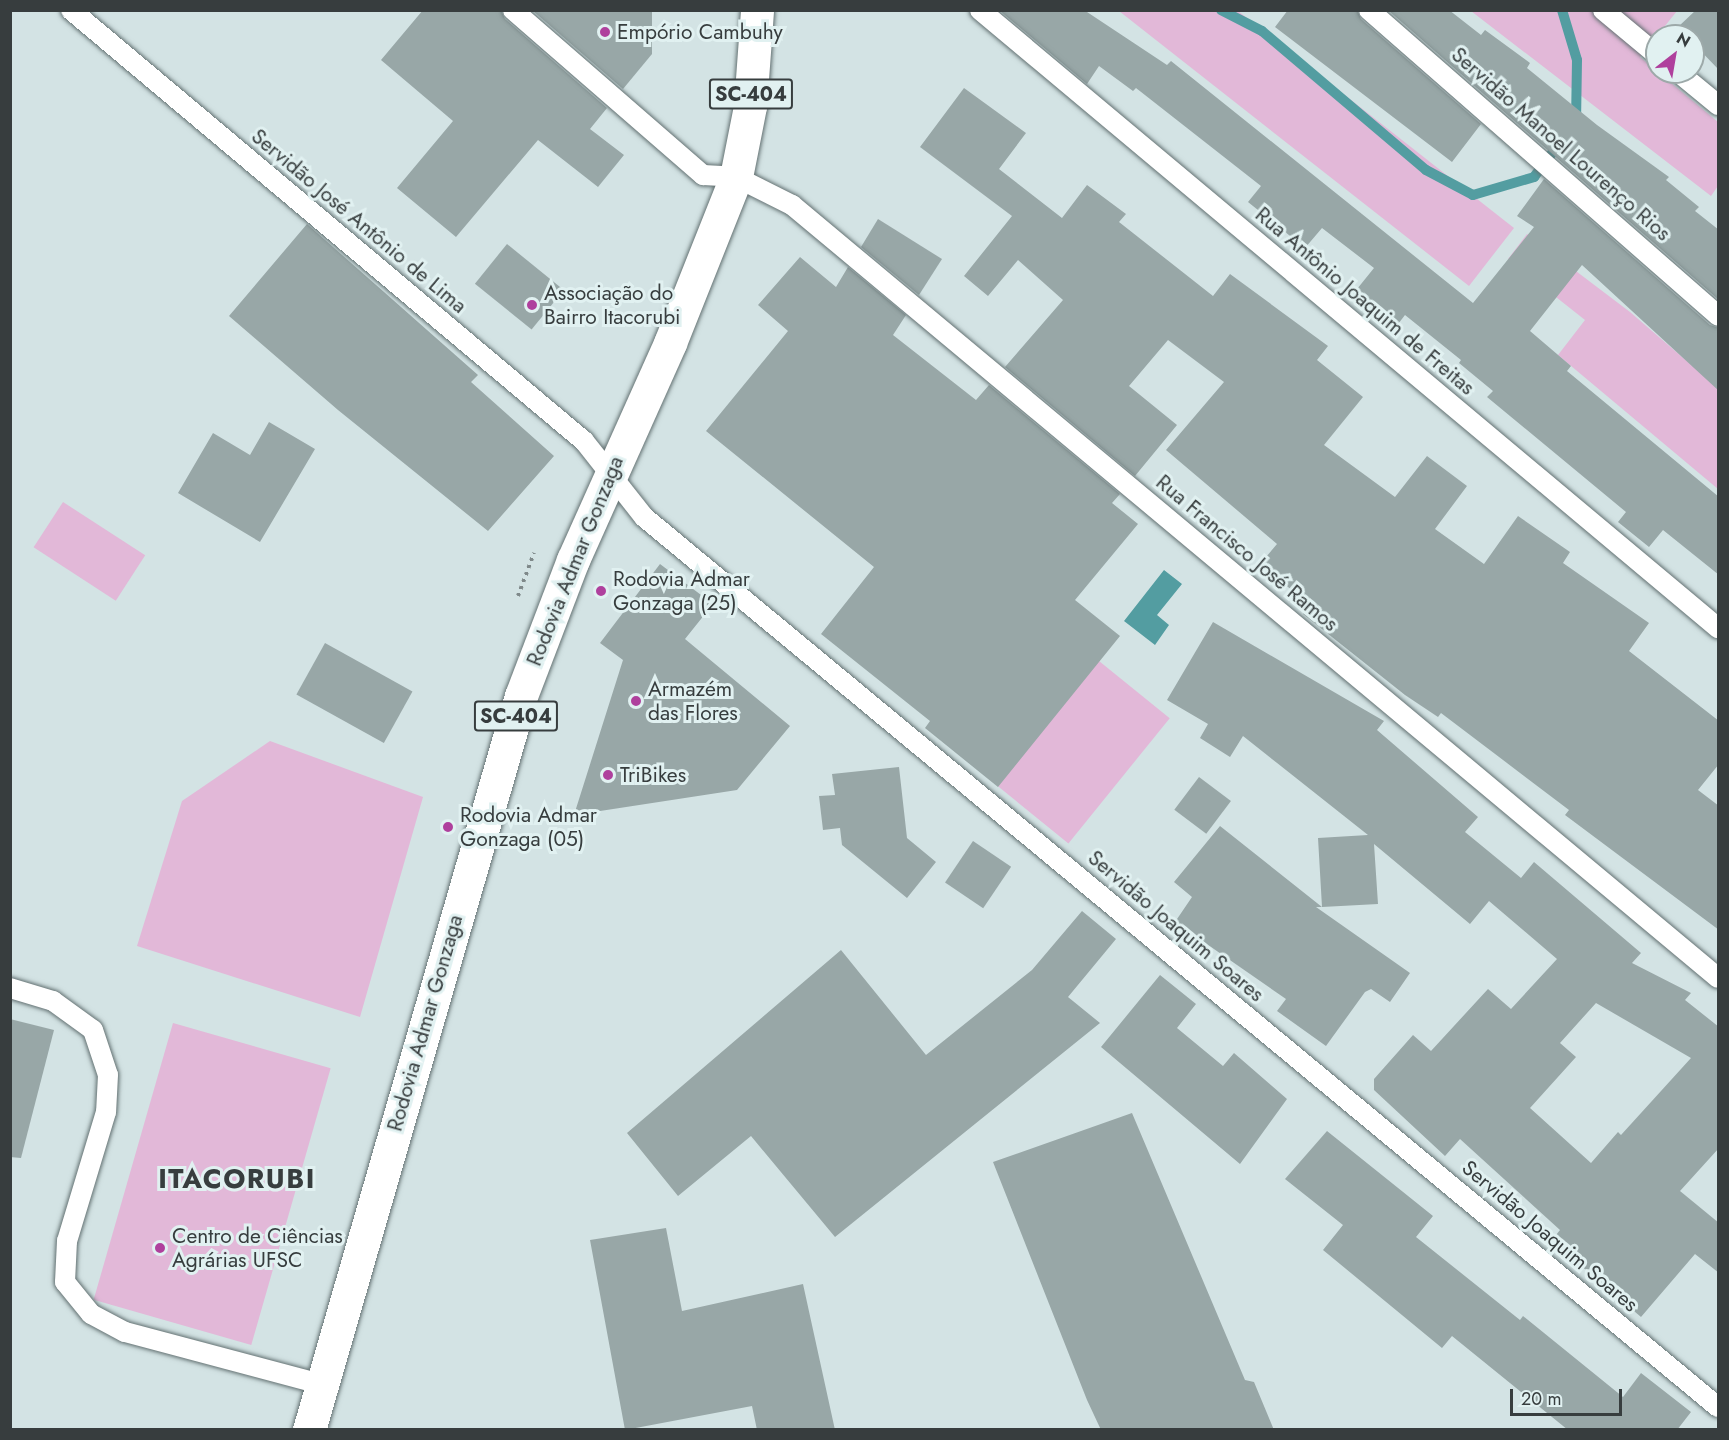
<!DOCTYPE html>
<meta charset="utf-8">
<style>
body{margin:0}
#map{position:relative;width:1729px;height:1440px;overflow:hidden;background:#d3e3e4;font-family:Jost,sans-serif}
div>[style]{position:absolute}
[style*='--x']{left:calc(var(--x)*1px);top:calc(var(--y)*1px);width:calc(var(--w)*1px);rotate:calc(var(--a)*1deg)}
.green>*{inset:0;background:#e2b8d8;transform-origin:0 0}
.water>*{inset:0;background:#539da1}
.stream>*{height:10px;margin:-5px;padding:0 5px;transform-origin:5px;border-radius:5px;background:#539da1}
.building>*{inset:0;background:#98a7a7;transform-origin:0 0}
.path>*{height:4px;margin-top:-2px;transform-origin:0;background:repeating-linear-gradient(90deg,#7f898a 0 3px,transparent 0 7.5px)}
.roads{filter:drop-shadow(0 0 2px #637172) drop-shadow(0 0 2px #637172)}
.lane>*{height:20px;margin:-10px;padding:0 10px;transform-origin:10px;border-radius:10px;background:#fff}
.primary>*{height:33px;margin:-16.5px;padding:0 16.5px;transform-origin:16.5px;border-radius:16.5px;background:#fff}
.dots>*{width:16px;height:16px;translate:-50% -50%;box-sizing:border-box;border:3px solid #e1f1f1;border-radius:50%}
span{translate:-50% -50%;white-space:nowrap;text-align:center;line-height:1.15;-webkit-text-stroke:6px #e1f1f1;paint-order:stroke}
.shield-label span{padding:2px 4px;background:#e1f1f1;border:2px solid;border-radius:4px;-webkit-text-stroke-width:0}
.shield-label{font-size:20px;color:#373d3e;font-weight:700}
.poi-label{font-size:21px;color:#373d3e}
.left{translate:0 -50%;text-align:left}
.street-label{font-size:21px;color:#373d3e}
.district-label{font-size:27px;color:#373d3e;font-weight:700;letter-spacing:1.5px}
.frame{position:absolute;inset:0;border:12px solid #373d3e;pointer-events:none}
.north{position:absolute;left:1645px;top:24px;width:60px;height:60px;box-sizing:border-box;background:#e1f1f1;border:2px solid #9da9a9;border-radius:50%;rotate:31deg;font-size:16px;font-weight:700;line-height:24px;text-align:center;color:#373d3e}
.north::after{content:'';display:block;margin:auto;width:21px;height:27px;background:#af409d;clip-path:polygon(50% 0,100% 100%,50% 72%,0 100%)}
.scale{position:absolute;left:1510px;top:1389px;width:112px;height:27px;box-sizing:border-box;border:3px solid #373d3e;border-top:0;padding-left:8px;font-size:18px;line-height:21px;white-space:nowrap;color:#373d3e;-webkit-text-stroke:4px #e1f1f1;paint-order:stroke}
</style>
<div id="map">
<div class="green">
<i style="clip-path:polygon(1119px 11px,1238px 11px,1514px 228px,1469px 286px)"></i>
<i style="clip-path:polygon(1471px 11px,1677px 11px,1640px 57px,1718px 122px,1718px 186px,1711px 196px)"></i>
<i style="clip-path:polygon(1527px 234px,1630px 312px,1718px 388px,1718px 489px,1558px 355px,1585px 320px,1508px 259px)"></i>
<i style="left:63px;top:502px;width:98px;height:54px;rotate:33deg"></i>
<i style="left:1099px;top:661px;width:91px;height:161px;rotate:39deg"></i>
<i style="clip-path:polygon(270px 741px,423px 797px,360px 1017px,137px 946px,182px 801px)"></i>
<i style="left:173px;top:1023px;width:164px;height:288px;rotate:16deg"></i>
</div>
<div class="water">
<i style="clip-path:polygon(1164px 570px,1182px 584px,1157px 615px,1169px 625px,1155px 645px,1124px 621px)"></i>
</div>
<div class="stream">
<i style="--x:1221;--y:10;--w:46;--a:27.1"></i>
<i style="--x:1262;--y:31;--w:215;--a:40.3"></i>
<i style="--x:1426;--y:170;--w:53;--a:28"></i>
<i style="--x:1473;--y:195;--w:64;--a:-16.4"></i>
<i style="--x:1534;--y:177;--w:41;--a:-52.9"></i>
<i style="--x:1562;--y:10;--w:52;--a:73.3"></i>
<i style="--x:1577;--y:60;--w:62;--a:90.9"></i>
</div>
<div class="building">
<i style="clip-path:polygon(423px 10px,501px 10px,505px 19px,607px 108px,590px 129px,624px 155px,598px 187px,538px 140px,456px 237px,397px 188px,453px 121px,381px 60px)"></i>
<i style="clip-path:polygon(532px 10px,652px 10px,652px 54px,623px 89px)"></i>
<i style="clip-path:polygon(999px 10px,1084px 10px,1167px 65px,1171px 61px,1473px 303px,1534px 227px,1517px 216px,1544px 179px,1710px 325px,1719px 328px,1719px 391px,1582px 265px,1530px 331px,1571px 366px,1567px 371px,1719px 497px,1719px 575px,1663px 530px,1649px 547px,1618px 522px,1626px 512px,1487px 397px,1493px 391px,1459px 363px,1461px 360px,1405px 315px,1395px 328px,1353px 294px,1374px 268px,1322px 228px,1305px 248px,1248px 202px,1261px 186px,1136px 88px,1133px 91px,1099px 66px,1087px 84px)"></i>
<i style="clip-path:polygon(1288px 10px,1357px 10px,1361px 19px,1481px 124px,1452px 162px,1275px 27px)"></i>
<i style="clip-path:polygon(1388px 10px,1449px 10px,1481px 35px,1485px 30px,1530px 63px,1527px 68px,1597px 125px,1669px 177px,1666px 180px,1699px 207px,1695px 211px,1719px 230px,1719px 300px)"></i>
<i style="clip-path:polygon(1696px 10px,1719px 10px,1719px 70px,1693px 43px,1693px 36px,1687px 36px,1678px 27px)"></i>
<i style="clip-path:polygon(964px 88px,1026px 133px,999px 169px,1062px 218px,1087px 185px,1126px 214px,1119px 222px,1213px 296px,1230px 274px,1328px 346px,1317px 360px,1363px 397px,1324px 445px,1395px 497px,1427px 456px,1467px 486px,1435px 529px,1484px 564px,1518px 516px,1570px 552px,1563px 563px,1649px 623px,1629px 651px,1719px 721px,1719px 764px,1698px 790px,1719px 806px,1719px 930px,1565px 815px,1569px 810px,1441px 713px,1438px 717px,1405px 695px,1303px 614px,1310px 605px,1260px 564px,1277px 544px,1166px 450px,1224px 382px,1168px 340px,1129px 386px,1177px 425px,1135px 476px,1005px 367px,1063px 300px,1018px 260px,988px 296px,964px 276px,1012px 216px,920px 147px)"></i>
<i style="clip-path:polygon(878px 219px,942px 259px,919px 295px,861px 247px)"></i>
<i style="clip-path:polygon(307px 224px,478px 375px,471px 382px,554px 456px,488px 531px,338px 410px,229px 316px)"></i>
<i style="left:507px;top:244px;width:73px;height:51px;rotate:39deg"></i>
<i style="clip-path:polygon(800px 257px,836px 287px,848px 267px,906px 315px,893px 335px,976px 400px,989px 385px,1120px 494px,1112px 503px,1138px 524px,1075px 600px,1120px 636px,998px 787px,925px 728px,930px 721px,821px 634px,874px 567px,706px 431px,788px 331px,758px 305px)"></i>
<i style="clip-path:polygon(269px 422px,315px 449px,260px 542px,178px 493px,213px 433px,250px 455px)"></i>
<i style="clip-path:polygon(660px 564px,713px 604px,685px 639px,790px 726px,737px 790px,574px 815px,623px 660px,600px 643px)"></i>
<i style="clip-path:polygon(evenodd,1213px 622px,1384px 721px,1377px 730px,1478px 817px,1465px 832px,1521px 878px,1534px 862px,1641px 953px,1632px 963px,1691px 993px,1685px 1000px,1719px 1027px,1719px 1148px,1680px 1191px,1719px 1223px,1719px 1273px,1695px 1254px,1641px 1317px,1566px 1253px,1570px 1248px,1556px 1235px,1560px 1230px,1460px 1139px,1445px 1156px,1374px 1090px,1374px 1079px,1413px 1035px,1431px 1051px,1488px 989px,1511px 1009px,1557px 959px,1489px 901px,1470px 924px,1374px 844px,1378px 904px,1322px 907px,1318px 838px,1368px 835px,1243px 736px,1230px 757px,1200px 738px,1208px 724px,1167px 700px,1213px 622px,1596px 1003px,1691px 1058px,1621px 1135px,1618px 1132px,1591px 1163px,1530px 1108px,1576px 1057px,1560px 1043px,1596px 1003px)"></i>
<i style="left:325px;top:643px;width:100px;height:59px;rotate:29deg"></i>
<i style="clip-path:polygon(899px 767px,907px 838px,936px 862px,907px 898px,842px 845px,840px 828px,823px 830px,819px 796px,835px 795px,832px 774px)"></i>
<i style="left:1199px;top:777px;width:40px;height:41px;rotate:37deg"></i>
<i style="clip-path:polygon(1220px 826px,1322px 907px,1316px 907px,1410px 973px,1390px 1002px,1371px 989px,1365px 992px,1326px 1046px,1277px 1011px,1286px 999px,1175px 922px,1192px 897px,1174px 882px)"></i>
<i style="left:973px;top:841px;width:46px;height:50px;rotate:34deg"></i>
<i style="clip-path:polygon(1082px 911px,1116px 939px,1068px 997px,1100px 1023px,835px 1237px,751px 1136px,678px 1196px,627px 1133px,841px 950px,926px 1055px,1032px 970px)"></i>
<i style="clip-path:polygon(1160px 975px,1196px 1004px,1177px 1028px,1223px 1066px,1234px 1053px,1287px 1099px,1240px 1164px,1101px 1047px)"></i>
<i style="clip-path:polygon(10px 1019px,54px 1030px,21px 1158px,10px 1157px)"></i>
<i style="clip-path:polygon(1132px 1113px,1245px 1380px,1254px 1382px,1274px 1430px,1101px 1430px,1087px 1400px,993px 1162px)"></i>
<i style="clip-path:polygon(1327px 1131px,1433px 1216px,1416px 1237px,1520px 1320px,1523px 1316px,1623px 1397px,1641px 1373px,1691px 1412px,1677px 1430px,1568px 1430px,1452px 1336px,1442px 1348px,1323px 1250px,1343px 1225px,1285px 1179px)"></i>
<i style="clip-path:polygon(666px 1228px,682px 1311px,803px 1284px,835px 1430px,757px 1430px,752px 1406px,625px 1430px,590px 1240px)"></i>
</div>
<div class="path">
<i style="--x:518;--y:596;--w:46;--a:-69.6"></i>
</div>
<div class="roads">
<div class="lane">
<i style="--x:71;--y:10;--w:670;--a:40.04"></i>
<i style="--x:584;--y:441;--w:97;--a:51.7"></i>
<i style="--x:644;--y:517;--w:1395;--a:39.65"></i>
<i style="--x:513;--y:10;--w:252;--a:41"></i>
<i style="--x:703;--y:175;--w:33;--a:3"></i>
<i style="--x:736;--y:177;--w:63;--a:26.6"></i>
<i style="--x:792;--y:205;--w:1206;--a:39.85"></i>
<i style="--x:980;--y:10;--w:963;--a:39.94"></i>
<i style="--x:1369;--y:10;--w:464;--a:41.2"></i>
<i style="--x:1603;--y:10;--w:70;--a:39.8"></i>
<i style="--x:1678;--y:72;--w:52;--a:39.5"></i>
<i style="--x:10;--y:988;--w:45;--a:16.8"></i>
<i style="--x:53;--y:1001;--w:49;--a:35.9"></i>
<i style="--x:93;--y:1030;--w:47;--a:71.6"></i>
<i style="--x:108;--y:1075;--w:37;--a:93"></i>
<i style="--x:106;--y:1112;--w:135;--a:106.8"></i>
<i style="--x:67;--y:1241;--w:41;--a:92.8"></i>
<i style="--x:65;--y:1282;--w:41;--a:50.9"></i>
<i style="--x:91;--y:1314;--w:38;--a:28"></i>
<i style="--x:125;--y:1332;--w:203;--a:14.9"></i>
</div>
<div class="primary">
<i style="--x:309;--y:1430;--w:764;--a:-73.89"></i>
<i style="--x:521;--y:696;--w:146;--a:-69.1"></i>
<i style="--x:573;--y:560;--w:238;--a:-65.9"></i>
<i style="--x:670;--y:343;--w:179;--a:-68.3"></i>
<i style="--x:736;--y:177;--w:72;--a:-78.8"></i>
<i style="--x:750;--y:106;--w:96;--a:-85.8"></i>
</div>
</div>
<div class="dots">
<i style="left:605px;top:32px;background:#af409d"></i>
<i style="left:532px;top:305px;background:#af409d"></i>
<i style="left:601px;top:591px;background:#af409d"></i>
<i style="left:636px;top:701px;background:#af409d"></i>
<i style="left:608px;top:775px;background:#af409d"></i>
<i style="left:448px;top:827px;background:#af409d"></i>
<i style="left:160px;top:1248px;background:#af409d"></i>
</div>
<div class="shield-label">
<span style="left:751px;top:94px">SC-404</span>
<span style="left:516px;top:716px">SC-404</span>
</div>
<div class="poi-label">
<span class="left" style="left:617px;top:32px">Empório Cambuhy</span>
<span class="left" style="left:544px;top:305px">Associação do<br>Bairro Itacorubi</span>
<span class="left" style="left:613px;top:591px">Rodovia Admar<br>Gonzaga (25)</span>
<span class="left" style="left:648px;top:701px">Armazém<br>das Flores</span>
<span class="left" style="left:620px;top:775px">TriBikes</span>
<span class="left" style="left:460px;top:827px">Rodovia Admar<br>Gonzaga (05)</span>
<span class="left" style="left:172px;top:1248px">Centro de Ciências<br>Agrárias UFSC</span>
</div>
<div class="street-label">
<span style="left:1561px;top:144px;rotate:41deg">Servidão Manoel Lourenço Rios</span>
<span style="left:359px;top:221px;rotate:40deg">Servidão José Antônio de Lima</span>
<span style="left:1365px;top:301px;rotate:40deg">Rua Antônio Joaquim de Freitas</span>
<span style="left:1247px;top:553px;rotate:40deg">Rua Francisco José Ramos</span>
<span style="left:575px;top:561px;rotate:-68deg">Rodovia Admar Gonzaga</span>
<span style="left:1176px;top:926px;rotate:40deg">Servidão Joaquim Soares</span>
<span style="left:425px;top:1023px;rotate:-74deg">Rodovia Admar Gonzaga</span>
<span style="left:1550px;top:1236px;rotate:40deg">Servidão Joaquim Soares</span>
</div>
<div class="district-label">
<span style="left:237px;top:1179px">ITACORUBI</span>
</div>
<div class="frame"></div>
<div class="north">N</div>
<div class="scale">20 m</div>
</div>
